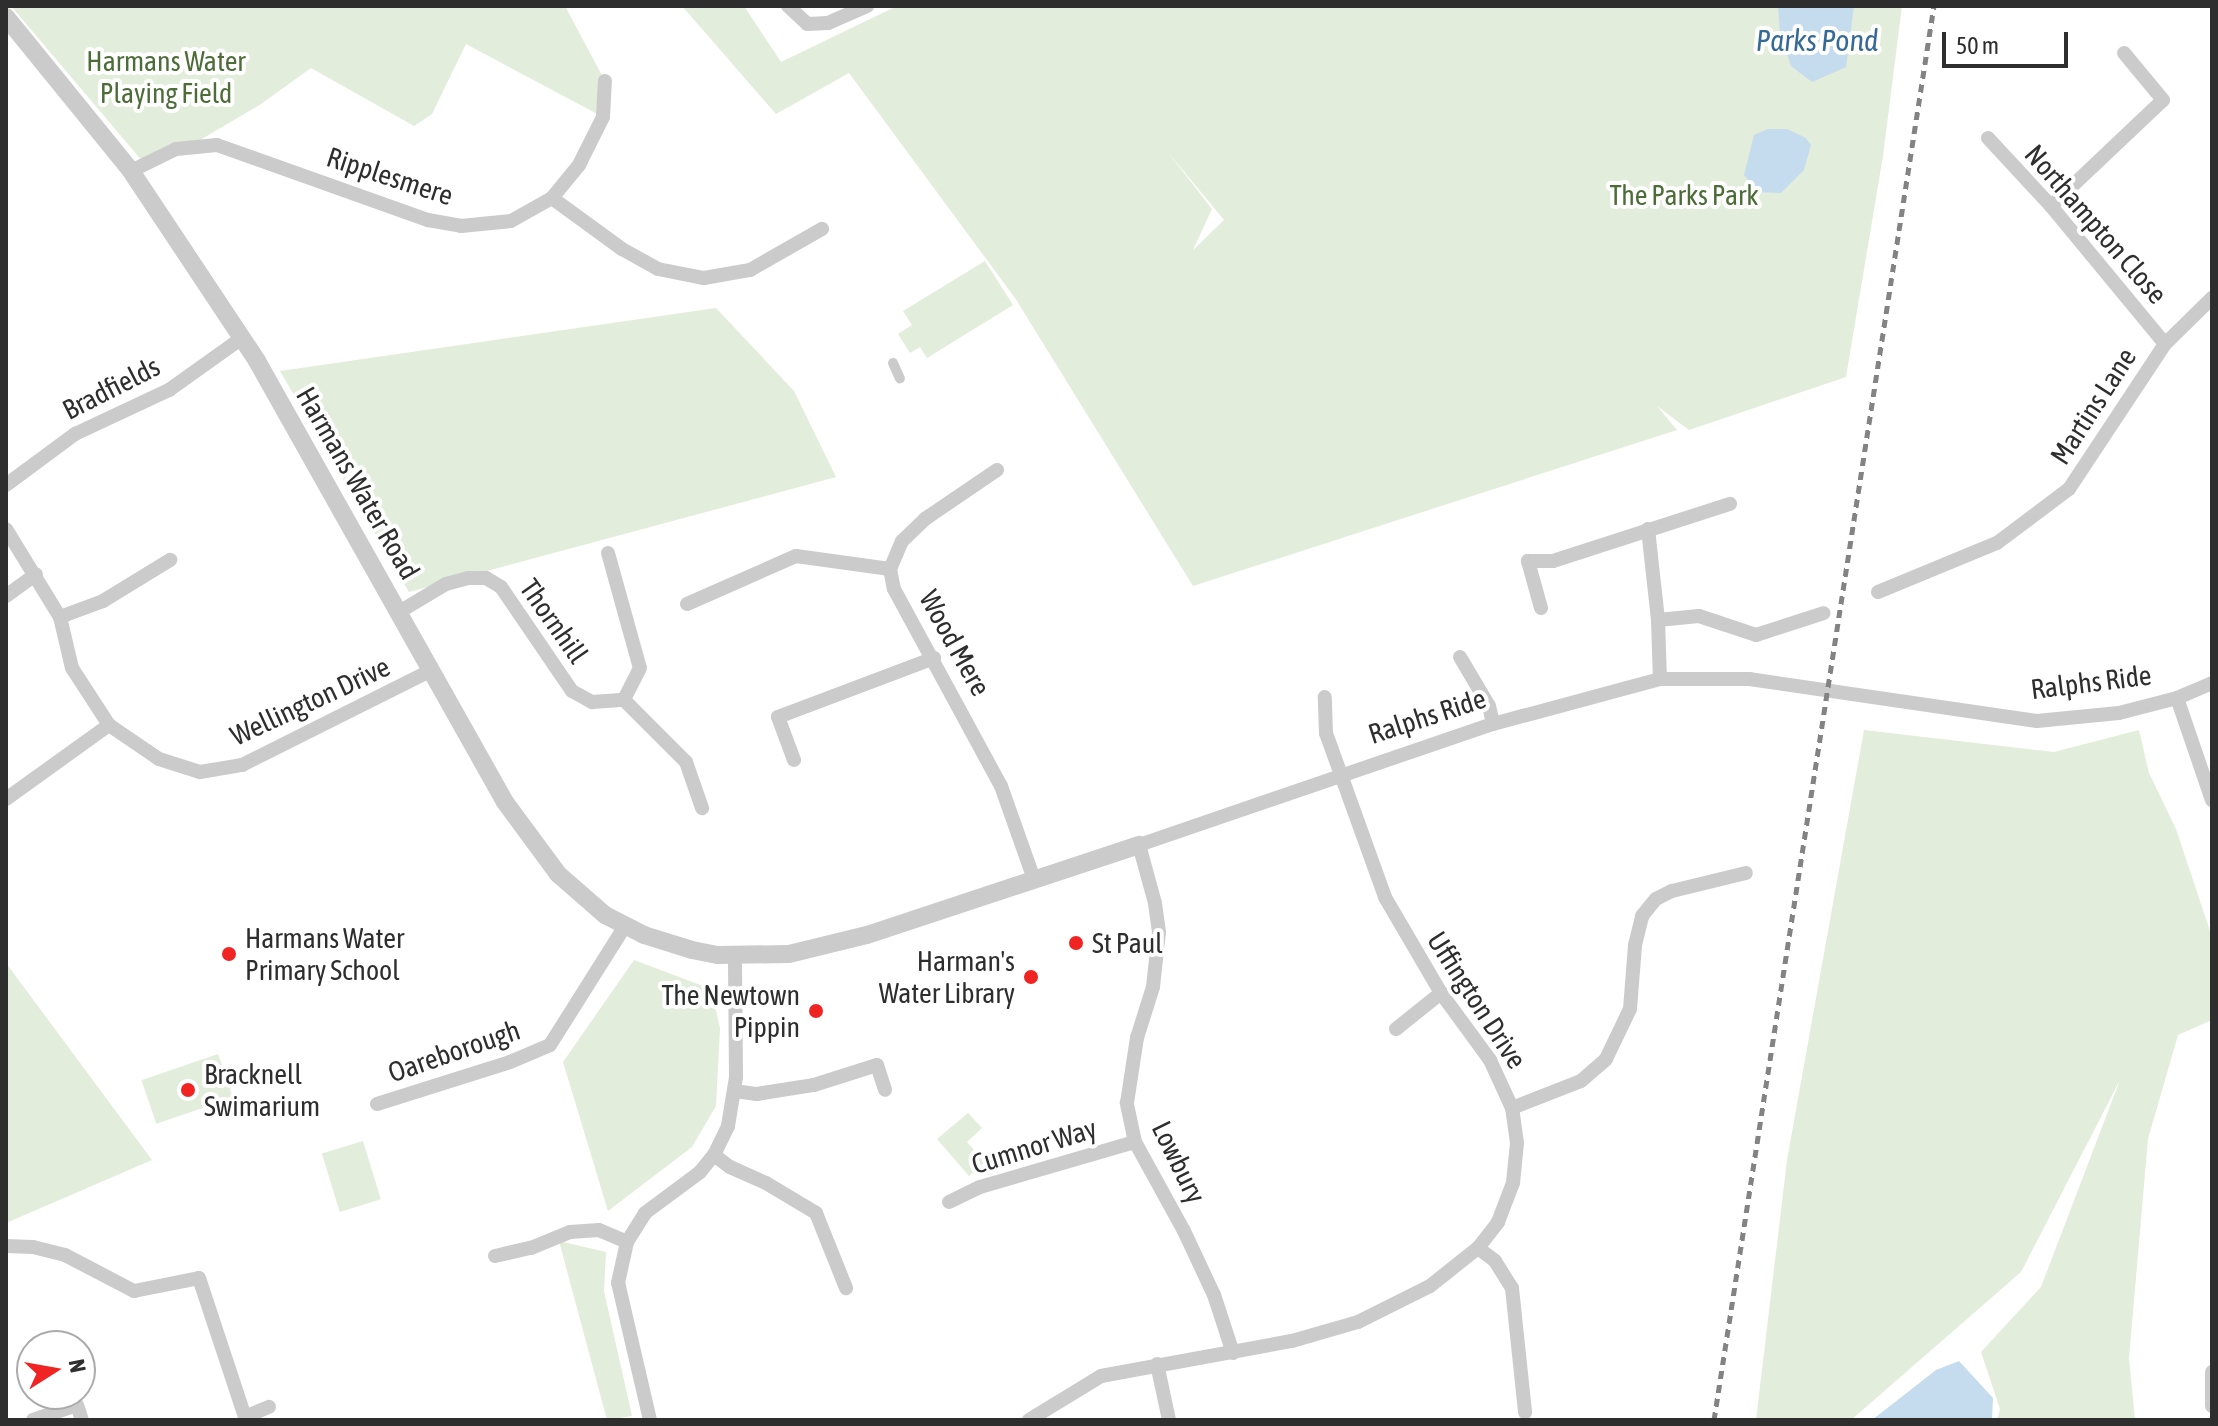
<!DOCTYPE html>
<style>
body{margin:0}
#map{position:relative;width:2218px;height:1426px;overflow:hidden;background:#fff;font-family:"Asap Condensed",sans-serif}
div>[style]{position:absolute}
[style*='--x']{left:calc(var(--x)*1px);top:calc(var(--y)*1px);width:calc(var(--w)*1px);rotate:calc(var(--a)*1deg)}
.green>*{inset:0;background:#e3eddb;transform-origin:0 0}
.water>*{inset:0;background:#c5dbee}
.pedestrian>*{height:10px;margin:-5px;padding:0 5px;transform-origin:5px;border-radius:5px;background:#cbcbcb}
.minor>*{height:14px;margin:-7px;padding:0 7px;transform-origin:7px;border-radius:7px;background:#cbcbcb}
.tertiary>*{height:18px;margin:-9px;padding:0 9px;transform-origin:9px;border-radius:9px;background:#cbcbcb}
.rail>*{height:5px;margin-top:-2.5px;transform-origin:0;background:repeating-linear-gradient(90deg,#838383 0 8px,transparent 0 14px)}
.dots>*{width:22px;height:22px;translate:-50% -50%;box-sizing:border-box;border:4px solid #fff;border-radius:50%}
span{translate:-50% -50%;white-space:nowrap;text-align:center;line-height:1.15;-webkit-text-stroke:8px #fff;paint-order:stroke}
.park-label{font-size:28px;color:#4d6d38}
.street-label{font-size:28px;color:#2e2e2e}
.poi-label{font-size:28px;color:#2e2e2e}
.left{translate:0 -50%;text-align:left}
.right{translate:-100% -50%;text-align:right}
.water-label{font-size:30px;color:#366a96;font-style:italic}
.frame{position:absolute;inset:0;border:8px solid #2e2e2e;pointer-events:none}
.north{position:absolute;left:16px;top:1330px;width:80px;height:80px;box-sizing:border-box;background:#fff;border:2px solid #ababab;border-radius:50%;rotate:79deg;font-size:22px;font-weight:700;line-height:32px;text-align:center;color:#2e2e2e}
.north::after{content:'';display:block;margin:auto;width:28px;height:36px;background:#f12424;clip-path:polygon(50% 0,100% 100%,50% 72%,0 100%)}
.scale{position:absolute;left:1942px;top:32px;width:126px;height:36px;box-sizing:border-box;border:4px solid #2e2e2e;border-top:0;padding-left:10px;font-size:24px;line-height:28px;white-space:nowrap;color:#2e2e2e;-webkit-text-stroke:6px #fff;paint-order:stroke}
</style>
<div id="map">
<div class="green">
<i style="clip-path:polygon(11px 6px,565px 6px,605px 81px,603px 117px,466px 44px,432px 114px,414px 126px,311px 68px,261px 104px,190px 146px,143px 162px)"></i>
<i style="clip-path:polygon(evenodd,682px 6px,744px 6px,781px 62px,897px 6px,1902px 6px,1883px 156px,1846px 377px,1689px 430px,1657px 406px,1677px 430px,1193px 586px,1015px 298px,849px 73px,776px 114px,682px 6px,1167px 151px,1224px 220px,1193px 250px,1212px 209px,1167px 151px)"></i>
<i style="clip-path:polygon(985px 261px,1013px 305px,927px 358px,920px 347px,910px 353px,898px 334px,912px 325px,903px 311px)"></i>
<i style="clip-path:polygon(716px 308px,794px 391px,836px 477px,409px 592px,280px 371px)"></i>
<i style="clip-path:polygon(1864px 730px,2054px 752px,2139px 730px,2149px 773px,2176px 829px,2212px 937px,2212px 1020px,2178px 1035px,2148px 1139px,2129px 1358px,2135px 1420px,1997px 1420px,2000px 1409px,1981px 1352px,2041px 1287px,2120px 1080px,2021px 1272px,1851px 1420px,1756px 1420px,1787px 1160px)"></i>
<i style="clip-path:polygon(634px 960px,711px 989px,720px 1028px,716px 1106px,692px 1147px,608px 1211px,563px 1062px)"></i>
<i style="clip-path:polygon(6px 963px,152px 1160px,6px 1223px)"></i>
<i style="left:218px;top:1054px;width:46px;height:81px;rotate:71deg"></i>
<i style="clip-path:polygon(968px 1113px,982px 1128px,967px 1142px,985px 1162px,969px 1176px,937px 1139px)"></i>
<i style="left:363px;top:1141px;width:61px;height:43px;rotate:73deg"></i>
<i style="clip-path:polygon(559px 1241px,606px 1252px,604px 1291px,632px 1416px,607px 1420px)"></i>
</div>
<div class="water">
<i style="clip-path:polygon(1778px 6px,1854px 6px,1846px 67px,1812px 82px,1791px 66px,1780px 34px)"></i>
<i style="clip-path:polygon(1768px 129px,1787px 129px,1806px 138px,1811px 145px,1804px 170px,1781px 193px,1757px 192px,1744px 175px,1754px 135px)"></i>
<i style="clip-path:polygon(1959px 1361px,1993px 1398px,1992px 1420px,1872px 1420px,1936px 1370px)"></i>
</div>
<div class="pedestrian">
<i style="--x:893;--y:363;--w:17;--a:66"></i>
</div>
<div class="minor">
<i style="--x:788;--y:6;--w:26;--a:43"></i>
<i style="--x:807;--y:24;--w:21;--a:-3"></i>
<i style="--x:828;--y:23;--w:43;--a:-23.6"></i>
<i style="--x:1988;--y:138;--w:93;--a:47.2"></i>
<i style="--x:2051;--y:206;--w:179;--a:50.4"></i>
<i style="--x:131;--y:171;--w:50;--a:-26.1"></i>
<i style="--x:176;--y:149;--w:41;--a:-5.6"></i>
<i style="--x:217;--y:145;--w:224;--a:19.6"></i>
<i style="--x:428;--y:220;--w:34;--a:10"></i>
<i style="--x:461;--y:226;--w:50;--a:-5.7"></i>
<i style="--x:511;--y:221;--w:47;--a:-29.3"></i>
<i style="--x:552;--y:198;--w:43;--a:-50.7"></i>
<i style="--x:579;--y:165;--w:54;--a:-63.4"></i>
<i style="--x:603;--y:117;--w:36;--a:-87"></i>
<i style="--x:552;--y:198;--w:87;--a:36.1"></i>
<i style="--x:622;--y:249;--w:41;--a:29.1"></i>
<i style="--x:658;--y:269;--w:47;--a:11.1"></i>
<i style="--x:704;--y:278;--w:47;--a:-9.9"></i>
<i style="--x:750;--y:270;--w:83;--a:-29.7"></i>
<i style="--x:2051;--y:206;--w:154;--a:-43.4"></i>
<i style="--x:2163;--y:100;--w:61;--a:-129.7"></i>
<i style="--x:997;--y:470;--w:87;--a:145.8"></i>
<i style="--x:925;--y:519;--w:32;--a:136"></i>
<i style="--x:902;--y:541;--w:30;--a:113"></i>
<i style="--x:890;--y:569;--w:20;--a:79"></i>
<i style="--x:894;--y:589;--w:224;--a:61.5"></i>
<i style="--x:1001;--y:786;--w:99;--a:70.5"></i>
<i style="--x:6;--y:485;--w:86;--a:-36.5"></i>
<i style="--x:75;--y:434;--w:104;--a:-25.1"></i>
<i style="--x:169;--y:390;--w:90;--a:-35.5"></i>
<i style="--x:6;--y:529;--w:103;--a:58.5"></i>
<i style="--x:60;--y:617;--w:52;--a:76.8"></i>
<i style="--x:72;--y:668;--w:68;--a:57"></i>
<i style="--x:109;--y:725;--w:60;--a:34.2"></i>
<i style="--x:159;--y:759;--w:43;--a:17.6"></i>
<i style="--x:200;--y:772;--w:43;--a:-9.5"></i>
<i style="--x:242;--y:765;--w:210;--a:-26.6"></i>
<i style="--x:1648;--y:529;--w:92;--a:83.7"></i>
<i style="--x:1658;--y:620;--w:59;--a:88.1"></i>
<i style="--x:608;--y:553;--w:119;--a:74.5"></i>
<i style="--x:640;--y:668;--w:36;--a:117"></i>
<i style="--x:1878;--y:592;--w:129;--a:-22.4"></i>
<i style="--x:1997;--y:543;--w:90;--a:-36.9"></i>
<i style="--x:2069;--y:489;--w:174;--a:-56.5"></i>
<i style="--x:2165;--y:344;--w:66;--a:-44.4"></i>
<i style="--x:6;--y:596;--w:37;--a:-36"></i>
<i style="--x:687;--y:604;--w:119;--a:-23.8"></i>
<i style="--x:796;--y:556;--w:95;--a:7.9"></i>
<i style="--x:1541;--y:608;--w:49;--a:-105.5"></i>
<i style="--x:1528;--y:561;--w:25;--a:0"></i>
<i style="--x:1553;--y:561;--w:186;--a:-17.9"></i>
<i style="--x:399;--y:612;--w:55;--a:-30.8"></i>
<i style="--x:446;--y:584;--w:23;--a:-15"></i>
<i style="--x:468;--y:578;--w:18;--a:0"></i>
<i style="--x:486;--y:578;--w:17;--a:31"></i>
<i style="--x:501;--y:587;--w:126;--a:55.7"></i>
<i style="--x:572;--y:691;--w:23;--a:29"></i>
<i style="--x:592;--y:702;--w:32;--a:-4"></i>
<i style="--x:60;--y:617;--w:46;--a:-20.4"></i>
<i style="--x:103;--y:601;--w:79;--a:-31.5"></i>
<i style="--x:1658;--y:620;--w:41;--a:-5.6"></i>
<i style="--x:1699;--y:616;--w:60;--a:18.4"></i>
<i style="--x:1756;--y:635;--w:71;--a:-17.9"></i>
<i style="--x:1460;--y:657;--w:57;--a:59.4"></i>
<i style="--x:1489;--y:706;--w:18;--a:77"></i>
<i style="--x:2177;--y:698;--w:108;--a:71.1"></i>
<i style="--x:624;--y:700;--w:88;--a:45"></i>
<i style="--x:686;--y:762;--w:49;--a:70.8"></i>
<i style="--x:794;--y:760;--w:46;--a:-110.4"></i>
<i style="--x:778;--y:717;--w:167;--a:-20.7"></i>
<i style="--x:6;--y:799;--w:127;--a:-35.7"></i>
<i style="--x:1396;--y:1029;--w:58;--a:-38.7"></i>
<i style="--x:735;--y:1091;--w:22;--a:8"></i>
<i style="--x:757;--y:1094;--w:58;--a:-9"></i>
<i style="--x:814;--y:1085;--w:66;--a:-17.6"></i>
<i style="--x:877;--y:1065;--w:26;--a:72"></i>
<i style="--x:377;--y:1104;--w:139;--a:-17.5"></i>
<i style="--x:510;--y:1062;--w:43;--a:-23"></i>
<i style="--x:550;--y:1045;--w:141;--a:-57.8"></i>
<i style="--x:1512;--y:1108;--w:74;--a:-21.4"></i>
<i style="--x:1581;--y:1081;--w:33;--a:-41"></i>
<i style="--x:1606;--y:1059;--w:55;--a:-64.4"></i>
<i style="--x:1630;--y:1009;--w:64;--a:-85.5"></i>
<i style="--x:1635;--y:945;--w:30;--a:-76"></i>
<i style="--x:1642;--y:916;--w:22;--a:-51"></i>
<i style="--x:1656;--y:899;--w:18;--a:-27"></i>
<i style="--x:1672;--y:891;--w:76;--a:-13.7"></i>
<i style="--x:714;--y:1155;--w:20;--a:37"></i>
<i style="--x:730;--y:1167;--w:39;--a:24"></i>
<i style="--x:766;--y:1183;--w:58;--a:31"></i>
<i style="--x:816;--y:1213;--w:81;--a:68.2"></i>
<i style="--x:949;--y:1202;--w:34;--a:-26"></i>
<i style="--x:980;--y:1187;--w:161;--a:-16.2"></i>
<i style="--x:6;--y:1246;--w:27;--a:2"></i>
<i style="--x:33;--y:1247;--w:33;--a:14"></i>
<i style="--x:65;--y:1255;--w:78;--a:27.6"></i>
<i style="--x:134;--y:1291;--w:66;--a:-11.3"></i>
<i style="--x:199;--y:1278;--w:150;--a:71.7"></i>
<i style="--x:1478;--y:1248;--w:21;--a:37"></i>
<i style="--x:1495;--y:1261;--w:32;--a:58"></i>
<i style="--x:1512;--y:1288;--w:125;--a:84"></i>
<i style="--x:495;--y:1256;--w:37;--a:-13"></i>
<i style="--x:531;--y:1248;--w:42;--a:-22.3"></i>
<i style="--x:570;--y:1232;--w:29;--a:-4"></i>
<i style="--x:599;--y:1230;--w:30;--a:23"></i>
<i style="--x:1233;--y:1353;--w:61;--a:-108.1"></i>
<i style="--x:1214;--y:1295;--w:71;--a:-115.1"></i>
<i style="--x:1184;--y:1231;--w:102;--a:-118.8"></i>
<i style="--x:1135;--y:1142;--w:40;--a:-102"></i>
<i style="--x:1127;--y:1103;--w:66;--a:-81.3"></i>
<i style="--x:1137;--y:1038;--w:53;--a:-72.6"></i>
<i style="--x:1153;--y:987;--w:55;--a:-83.8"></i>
<i style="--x:1159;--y:932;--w:29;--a:-98"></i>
<i style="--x:1155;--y:903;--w:60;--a:-105.4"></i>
<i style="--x:1139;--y:845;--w:374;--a:-18.9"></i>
<i style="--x:1493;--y:724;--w:173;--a:-15.1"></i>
<i style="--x:1660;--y:679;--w:89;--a:0"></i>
<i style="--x:1749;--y:679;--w:291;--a:8.3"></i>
<i style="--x:2037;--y:721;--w:82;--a:-5.6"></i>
<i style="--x:2119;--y:713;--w:60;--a:-14.5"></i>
<i style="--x:2177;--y:698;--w:38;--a:-23"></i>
<i style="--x:1157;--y:1364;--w:57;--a:77.9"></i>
<i style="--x:2212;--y:1372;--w:34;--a:90"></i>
<i style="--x:245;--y:1417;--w:26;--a:-23"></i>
<i style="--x:33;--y:1420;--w:46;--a:-18.8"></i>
<i style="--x:77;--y:1405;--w:16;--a:72"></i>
<i style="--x:650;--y:1420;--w:141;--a:-103.1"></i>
<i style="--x:618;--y:1283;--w:42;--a:-77.6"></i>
<i style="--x:627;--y:1242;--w:34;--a:-58"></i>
<i style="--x:645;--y:1213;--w:69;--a:-36.7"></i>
<i style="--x:700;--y:1172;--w:22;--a:-51"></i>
<i style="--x:714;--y:1155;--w:32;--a:-64"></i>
<i style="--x:728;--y:1126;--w:50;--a:-80.7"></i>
<i style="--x:736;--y:1077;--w:121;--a:-90.5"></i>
<i style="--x:1029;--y:1420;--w:84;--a:-31.4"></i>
<i style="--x:1101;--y:1376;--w:194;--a:-10.4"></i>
<i style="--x:1292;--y:1341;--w:69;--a:-16.1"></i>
<i style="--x:1358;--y:1322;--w:80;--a:-26.6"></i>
<i style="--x:1430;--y:1286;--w:61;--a:-38.4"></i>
<i style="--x:1478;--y:1248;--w:33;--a:-52"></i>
<i style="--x:1498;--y:1222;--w:42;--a:-69"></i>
<i style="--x:1513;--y:1183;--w:40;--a:-84.3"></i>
<i style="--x:1517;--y:1143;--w:35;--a:-98"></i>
<i style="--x:1512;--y:1108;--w:53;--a:-114.6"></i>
<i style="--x:1490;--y:1060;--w:83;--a:-126.2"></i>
<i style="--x:1441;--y:993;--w:111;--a:-120.3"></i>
<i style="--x:1385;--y:897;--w:174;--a:-109.8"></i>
<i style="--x:1326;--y:733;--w:36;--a:-92"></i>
</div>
<div class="tertiary">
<i style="--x:6;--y:17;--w:198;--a:50.9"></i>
<i style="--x:131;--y:171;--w:228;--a:56.4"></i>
<i style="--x:257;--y:361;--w:506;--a:60.65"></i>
<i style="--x:505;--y:802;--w:89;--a:53.6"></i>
<i style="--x:558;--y:874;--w:62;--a:41.1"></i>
<i style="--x:605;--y:915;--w:44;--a:27.1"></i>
<i style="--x:644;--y:935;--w:50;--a:17.4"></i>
<i style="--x:692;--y:950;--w:26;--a:11"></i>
<i style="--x:718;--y:955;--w:71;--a:-0.8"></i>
<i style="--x:789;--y:954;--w:80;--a:-13.7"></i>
<i style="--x:867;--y:935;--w:287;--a:-18.3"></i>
</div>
<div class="rail">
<i style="--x:1714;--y:1420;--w:1431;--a:-81.16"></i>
</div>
<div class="dots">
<i style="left:1076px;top:943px;background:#f12424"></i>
<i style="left:229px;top:954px;background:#f12424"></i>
<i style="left:1031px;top:977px;background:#f12424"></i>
<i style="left:816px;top:1011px;background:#f12424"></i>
<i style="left:188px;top:1090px;background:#f12424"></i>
</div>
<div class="park-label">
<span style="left:166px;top:77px">Harmans Water<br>Playing Field</span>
<span style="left:1684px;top:195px">The Parks Park</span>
</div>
<div class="street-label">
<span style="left:390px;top:176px;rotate:18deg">Ripplesmere</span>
<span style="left:2096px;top:224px;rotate:49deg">Northampton Close</span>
<span style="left:111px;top:388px;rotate:-27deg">Bradfields</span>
<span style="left:2093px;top:406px;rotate:-57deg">Martins Lane</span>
<span style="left:358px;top:483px;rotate:60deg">Harmans Water Road</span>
<span style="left:554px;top:621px;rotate:55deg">Thornhill</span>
<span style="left:955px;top:643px;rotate:61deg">Wood Mere</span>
<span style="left:2091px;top:682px;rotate:-7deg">Ralphs Ride</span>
<span style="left:310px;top:701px;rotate:-25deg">Wellington Drive</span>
<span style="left:1427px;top:716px;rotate:-18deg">Ralphs Ride</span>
<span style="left:1477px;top:1000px;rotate:57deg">Uffington Drive</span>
<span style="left:454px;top:1051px;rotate:-19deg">Oareborough</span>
<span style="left:1034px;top:1146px;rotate:-17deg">Cumnor Way</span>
<span style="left:1179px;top:1162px;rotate:64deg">Lowbury</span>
</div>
<div class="poi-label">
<span class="left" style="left:245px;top:954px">Harmans Water<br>Primary School</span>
<span class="left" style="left:1092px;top:943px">St Paul</span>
<span class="right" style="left:1015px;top:977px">Harman's<br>Water Library</span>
<span class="right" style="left:800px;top:1011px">The Newtown<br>Pippin</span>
<span class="left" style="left:204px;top:1090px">Bracknell<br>Swimarium</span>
</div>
<div class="water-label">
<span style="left:1817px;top:40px">Parks Pond</span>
</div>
<div class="frame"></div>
<div class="north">N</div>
<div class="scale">50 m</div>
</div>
